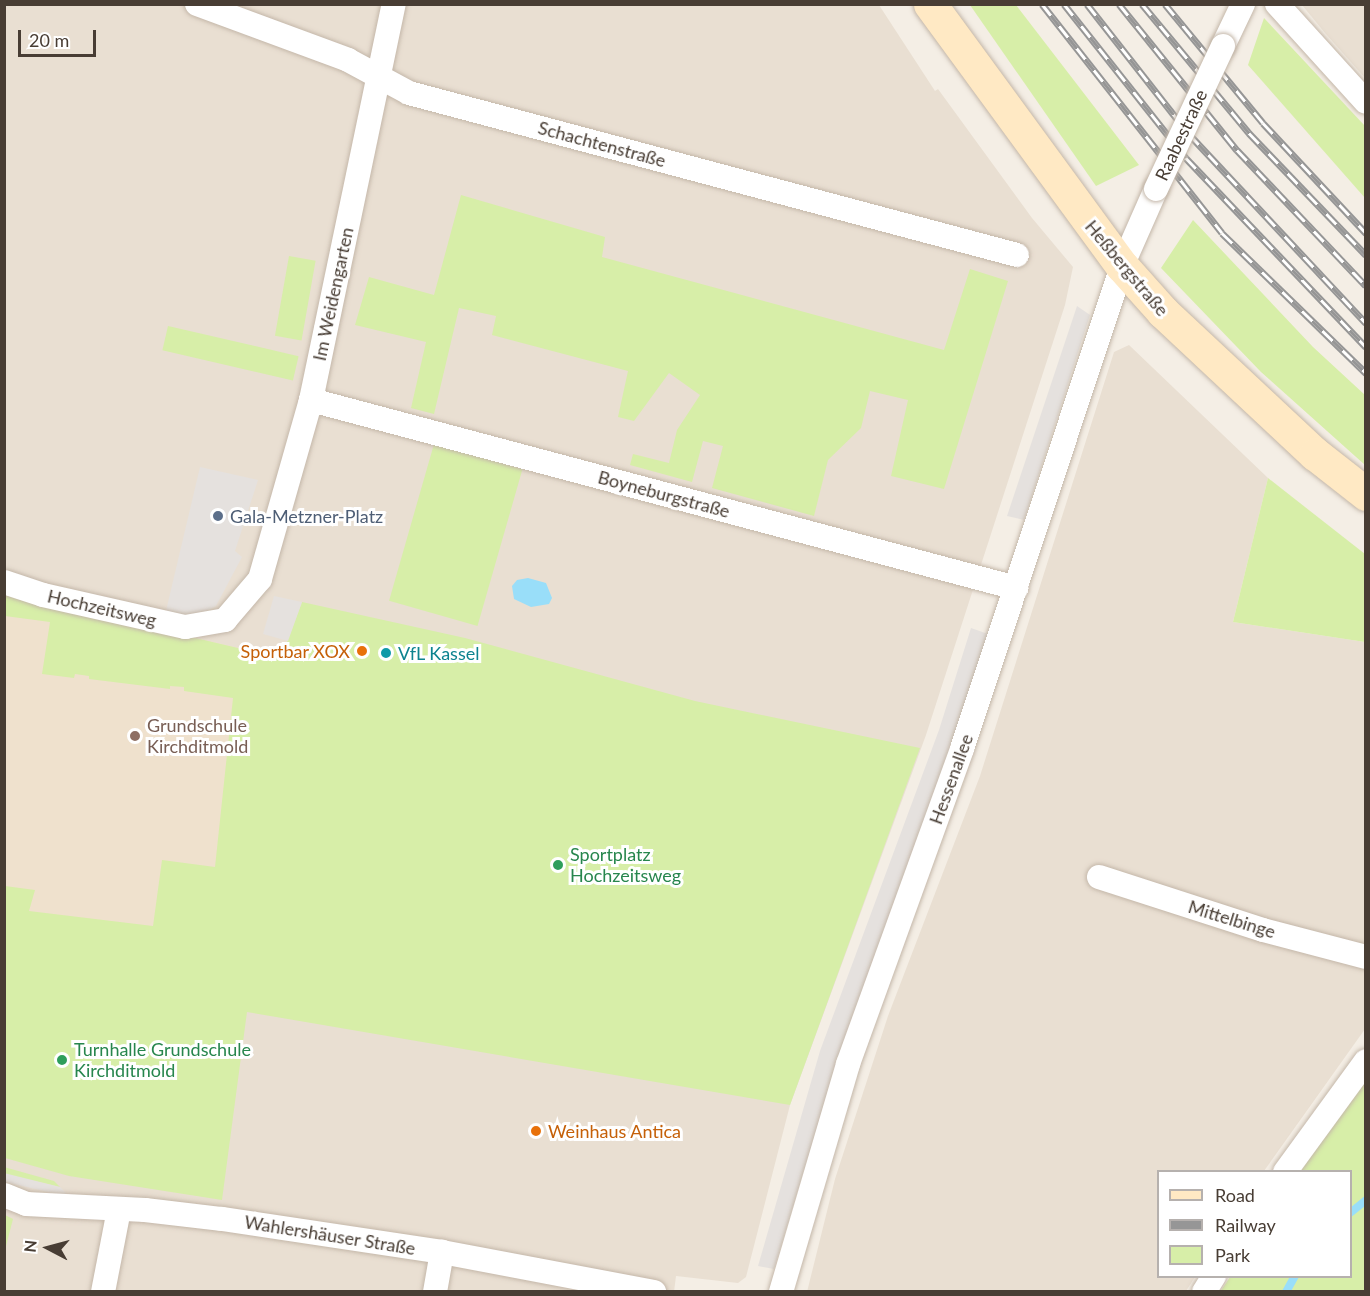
<!DOCTYPE html>
<meta charset="utf-8">
<style>
body{margin:0}
#map{position:relative;width:1370px;height:1296px;overflow:hidden;background:#f4eee5;font-family:Lato,sans-serif}
div>[style]{position:absolute}
[style*='--x']{left:calc(var(--x)*1px);top:calc(var(--y)*1px);width:calc(var(--w)*1px);rotate:calc(var(--a)*1deg)}
.residential>*{inset:0;background:#e9dfd2}
.education>*{inset:0;background:#efe1cd}
.green>*{inset:0;background:#d7eea8;transform-origin:0 0}
.parking>*{inset:0;background:#e5e1de}
.water>*{inset:0;background:#99def9}
.stream>*{height:8px;margin:-4px;padding:0 4px;transform-origin:4px;border-radius:4px;background:#99def9}
.roads{filter:drop-shadow(0 0 2px #c4b7a9) drop-shadow(0 0 2px #c4b7a9)}
.street>*{height:24px;margin:-12px;padding:0 12px;transform-origin:12px;border-radius:12px;background:#fff}
.secondary>*{height:33px;margin:-16.5px;padding:0 16.5px;transform-origin:16.5px;border-radius:16.5px;background:#ffe9c4}
.rail>*{height:7px;margin-top:-3.5px;transform-origin:0;background:repeating-linear-gradient(90deg,#fff 0 14px,#969696 0 28px);box-sizing:border-box;border-block:2px solid #969696}
.bridges{filter:drop-shadow(0 0 2px #c4b7a9) drop-shadow(0 0 2px #c4b7a9)}
.street-bridge>*{height:24px;margin:-12px;padding:0 12px;transform-origin:12px;border-radius:12px;background:#fff}
.dots>*{width:16px;height:16px;translate:-50% -50%;box-sizing:border-box;border:3px solid #fff;border-radius:50%}
span{translate:-50% -50%;white-space:nowrap;text-align:center;line-height:1.15;-webkit-text-stroke:6px #fff;paint-order:stroke}
.street-label{font-size:18px;color:#483d34}
.service-label{font-size:18px;color:#4e5e75}
.left{translate:0 -50%;text-align:left}
.food-label{font-size:18px;color:#c56008}
.right{translate:-100% -50%;text-align:right}
.culture-label{font-size:18px;color:#0d838f}
.education-label{font-size:18px;color:#785e54}
.leisure-label{font-size:18px;color:#27864d}
.frame{position:absolute;inset:0;border:6px solid #483d34;pointer-events:none}
.legend{position:absolute;left:1157px;top:1170px;width:195px;height:108px;box-sizing:border-box;background:#fff;border:2px solid #b6b1ae;margin:0;padding:8px 10px;list-style:none;font-size:18px;color:#483d34}
.legend li{display:flex;align-items:center;gap:12px;height:30px}
.legend b{width:30px;border:2px solid #b6b1ae}
.north{position:absolute;left:18px;top:1218px;width:60px;height:60px;-webkit-text-stroke:4px #fff;paint-order:stroke;rotate:276deg;font-size:16px;font-weight:700;line-height:24px;text-align:center;color:#483d34}
.north::after{content:'';display:block;margin:auto;width:21px;height:27px;background:#483d34;clip-path:polygon(50% 0,100% 100%,50% 72%,0 100%)}
.scale{position:absolute;left:18px;top:30px;width:78px;height:27px;box-sizing:border-box;border:3px solid #483d34;border-top:0;padding-left:8px;font-size:18px;line-height:21px;white-space:nowrap;color:#483d34;-webkit-text-stroke:4px #fff;paint-order:stroke}
</style>
<div id="map">
<div class="residential">
<i style="clip-path:polygon(5px 5px,879px 5px,935px 91px,938px 89px,1032px 218px,1073px 267px,1065px 305px,926px 735px,790px 1105px,746px 1277px,738px 1283px,676px 1276px,674px 1292px,5px 1292px)"></i>
<i style="clip-path:polygon(1302px 5px,1365px 5px,1365px 78px,1325px 33px)"></i>
<i style="clip-path:polygon(1129px 345px,1268px 478px,1233px 622px,1365px 642px,1365px 1029px,1264px 1171px,1158px 1172px,1158px 1276px,1195px 1277px,1186px 1291px,807px 1292px,835px 1179px,888px 1016px,980px 776px,1114px 352px)"></i>
</div>
<div class="education">
<i style="clip-path:polygon(4px 593px,282px 658px,207px 1004px,5px 959px)"></i>
</div>
<div class="green">
<i style="clip-path:polygon(970px 5px,1016px 5px,1139px 165px,1096px 186px)"></i>
<i style="clip-path:polygon(1264px 18px,1365px 126px,1365px 198px,1248px 65px)"></i>
<i style="clip-path:polygon(461px 195px,605px 237px,602px 257px,944px 350px,970px 269px,1008px 281px,944px 489px,891px 476px,908px 400px,870px 391px,861px 428px,828px 460px,814px 516px,712px 488px,723px 446px,703px 441px,692px 482px,630px 465px,633px 454px,669px 463px,677px 430px,700px 395px,669px 373px,634px 421px,618px 417px,628px 371px,492px 335px,496px 316px,459px 308px,434px 414px,411px 408px,426px 342px,355px 325px,369px 277px,434px 295px)"></i>
<i style="clip-path:polygon(1193px 220px,1313px 347px,1365px 395px,1365px 465px,1261px 372px,1161px 268px)"></i>
<i style="left:289px;top:256px;width:27px;height:81px;rotate:10deg"></i>
<i style="left:168px;top:326px;width:134px;height:25px;rotate:13deg"></i>
<i style="left:434px;top:444px;width:92px;height:163px;rotate:16deg"></i>
<i style="clip-path:polygon(1268px 478px,1365px 554px,1365px 642px,1233px 622px)"></i>
<i style="clip-path:polygon(4px 593px,281px 658px,302px 602px,465px 638px,695px 701px,920px 748px,790px 1105px,247px 1012px,222px 1200px,69px 1176px,5px 1158px,5px 886px,35px 890px,29px 911px,153px 926px,162px 860px,215px 867px,233px 698px,184px 691px,184px 687px,170px 686px,170px 689px,89px 679px,89px 676px,75px 674px,74px 678px,42px 674px,50px 622px,5px 616px)"></i>
<i style="clip-path:polygon(1365px 1076px,1365px 1291px,1220px 1292px,1230px 1277px,1350px 1276px,1350px 1172px,1298px 1171px)"></i>
<i style="clip-path:polygon(4px 1167px,54px 1181px,60px 1187px,5px 1174px)"></i>
<i style="clip-path:polygon(5px 1215px,13px 1219px,5px 1250px)"></i>
</div>
<div class="parking">
<i style="clip-path:polygon(1077px 306px,1090px 315px,1024px 520px,1007px 516px)"></i>
<i style="clip-path:polygon(200px 467px,258px 480px,235px 551px,242px 557px,216px 606px,195px 618px,165px 615px)"></i>
<i style="clip-path:polygon(274px 596px,302px 602px,288px 641px,263px 634px)"></i>
<i style="clip-path:polygon(971px 628px,988px 634px,948px 759px,838px 1059px,774px 1269px,758px 1266px,820px 1051px,939px 730px)"></i>
<i style="clip-path:polygon(4px 1173px,60px 1187px,70px 1197px,5px 1182px)"></i>
</div>
<div class="water">
<i style="clip-path:polygon(528px 578px,546px 583px,552px 598px,549px 604px,531px 607px,514px 599px,512px 586px,517px 580px)"></i>
</div>
<div class="stream">
<i style="--x:1350;--y:1213;--w:21;--a:-39"></i>
<i style="--x:1286;--y:1292;--w:18;--a:-61"></i>
</div>
<div class="roads">
<div class="street">
<i style="--x:197;--y:4;--w:161;--a:20.3"></i>
<i style="--x:348;--y:60;--w:69;--a:28.4"></i>
<i style="--x:409;--y:93;--w:629;--a:14.92"></i>
<i style="--x:1277;--y:4;--w:132;--a:47.8"></i>
<i style="--x:1223;--y:46;--w:47;--a:-64.5"></i>
<i style="--x:311;--y:400;--w:730;--a:14.93"></i>
<i style="--x:4;--y:582;--w:41;--a:18.4"></i>
<i style="--x:43;--y:595;--w:146;--a:12.7"></i>
<i style="--x:185;--y:627;--w:41;--a:-9.9"></i>
<i style="--x:225;--y:620;--w:54;--a:-49.5"></i>
<i style="--x:260;--y:579;--w:186;--a:-74.1"></i>
<i style="--x:311;--y:400;--w:405;--a:-78.2"></i>
<i style="--x:1099;--y:877;--w:172;--a:17.9"></i>
<i style="--x:1263;--y:930;--w:106;--a:14.7"></i>
<i style="--x:1285;--y:1172;--w:137;--a:-53.9"></i>
<i style="--x:4;--y:1195;--w:24;--a:22"></i>
<i style="--x:26;--y:1204;--w:119;--a:2.9"></i>
<i style="--x:145;--y:1210;--w:78;--a:6.7"></i>
<i style="--x:222;--y:1219;--w:222;--a:8.5"></i>
<i style="--x:442;--y:1252;--w:216;--a:10.7"></i>
<i style="--x:103;--y:1292;--w:84;--a:-79"></i>
<i style="--x:435;--y:1292;--w:41;--a:-80.1"></i>
<i style="--x:781;--y:1292;--w:238;--a:-73.6"></i>
<i style="--x:848;--y:1064;--w:335;--a:-70.1"></i>
<i style="--x:962;--y:749;--w:509;--a:-71.67"></i>
<i style="--x:1122;--y:266;--w:84;--a:-66.2"></i>
<i style="--x:1204;--y:1292;--w:19;--a:-58"></i>
</div>
<div class="secondary">
<i style="--x:930;--y:4;--w:325;--a:53.8"></i>
<i style="--x:1122;--y:266;--w:62;--a:48.3"></i>
<i style="--x:1163;--y:312;--w:208;--a:43.1"></i>
<i style="--x:1315;--y:454;--w:65;--a:38.1"></i>
</div>
</div>
<div class="rail">
<i style="--x:1042;--y:4;--w:291;--a:51.8"></i>
<i style="--x:1222;--y:233;--w:201;--a:44.2"></i>
<i style="--x:1064;--y:4;--w:196;--a:51.6"></i>
<i style="--x:1186;--y:158;--w:261;--a:46.4"></i>
<i style="--x:1087;--y:4;--w:165;--a:51.9"></i>
<i style="--x:1189;--y:134;--w:259;--a:46.9"></i>
<i style="--x:1119;--y:4;--w:188;--a:51.1"></i>
<i style="--x:1237;--y:150;--w:187;--a:46.5"></i>
<i style="--x:1142;--y:4;--w:168;--a:50.3"></i>
<i style="--x:1249;--y:133;--w:169;--a:46.2"></i>
<i style="--x:1165;--y:4;--w:154;--a:50.5"></i>
<i style="--x:1263;--y:123;--w:151;--a:46.9"></i>
</div>
<div class="bridges">
<div class="street-bridge">
<i style="--x:1156;--y:189;--w:158;--a:-64.9"></i>
</div>
</div>
<div class="dots">
<i style="left:218px;top:516px;background:#5c6f8a"></i>
<i style="left:362px;top:651px;background:#e8710a"></i>
<i style="left:386px;top:653px;background:#0f9aa8"></i>
<i style="left:135px;top:736px;background:#8d6e63"></i>
<i style="left:558px;top:865px;background:#2e9e5b"></i>
<i style="left:62px;top:1060px;background:#2e9e5b"></i>
<i style="left:536px;top:1131px;background:#e8710a"></i>
</div>
<div class="street-label">
<span style="left:1181px;top:135px;rotate:-65deg">Raabestraße</span>
<span style="left:602px;top:144px;rotate:15deg">Schachtenstraße</span>
<span style="left:1127px;top:268px;rotate:50deg">Heßbergstraße</span>
<span style="left:333px;top:294px;rotate:-78deg">Im Weidengarten</span>
<span style="left:664px;top:494px;rotate:15deg">Boyneburgstraße</span>
<span style="left:102px;top:608px;rotate:13deg">Hochzeitsweg</span>
<span style="left:951px;top:779px;rotate:-70deg">Hessenallee</span>
<span style="left:1232px;top:919px;rotate:17deg">Mittelbinge</span>
<span style="left:330px;top:1235px;rotate:9deg">Wahlershäuser Straße</span>
</div>
<div class="service-label">
<span class="left" style="left:230px;top:516px">Gala-Metzner-Platz</span>
</div>
<div class="food-label">
<span class="right" style="left:350px;top:651px">Sportbar XOX</span>
<span class="left" style="left:548px;top:1131px">Weinhaus Antica</span>
</div>
<div class="culture-label">
<span class="left" style="left:398px;top:653px">VfL Kassel</span>
</div>
<div class="education-label">
<span class="left" style="left:147px;top:736px">Grundschule<br>Kirchditmold</span>
</div>
<div class="leisure-label">
<span class="left" style="left:570px;top:865px">Sportplatz<br>Hochzeitsweg</span>
<span class="left" style="left:74px;top:1060px">Turnhalle Grundschule<br>Kirchditmold</span>
</div>
<div class="frame"></div>
<ul class="legend">
<li><b style="height:8px;background:#ffe9c4"></b>Road</li>
<li><b style="height:8px;background:#969696"></b>Railway</li>
<li><b style="height:16px;background:#d7eea8"></b>Park</li>
</ul>
<div class="north">N</div>
<div class="scale">20 m</div>
</div>
